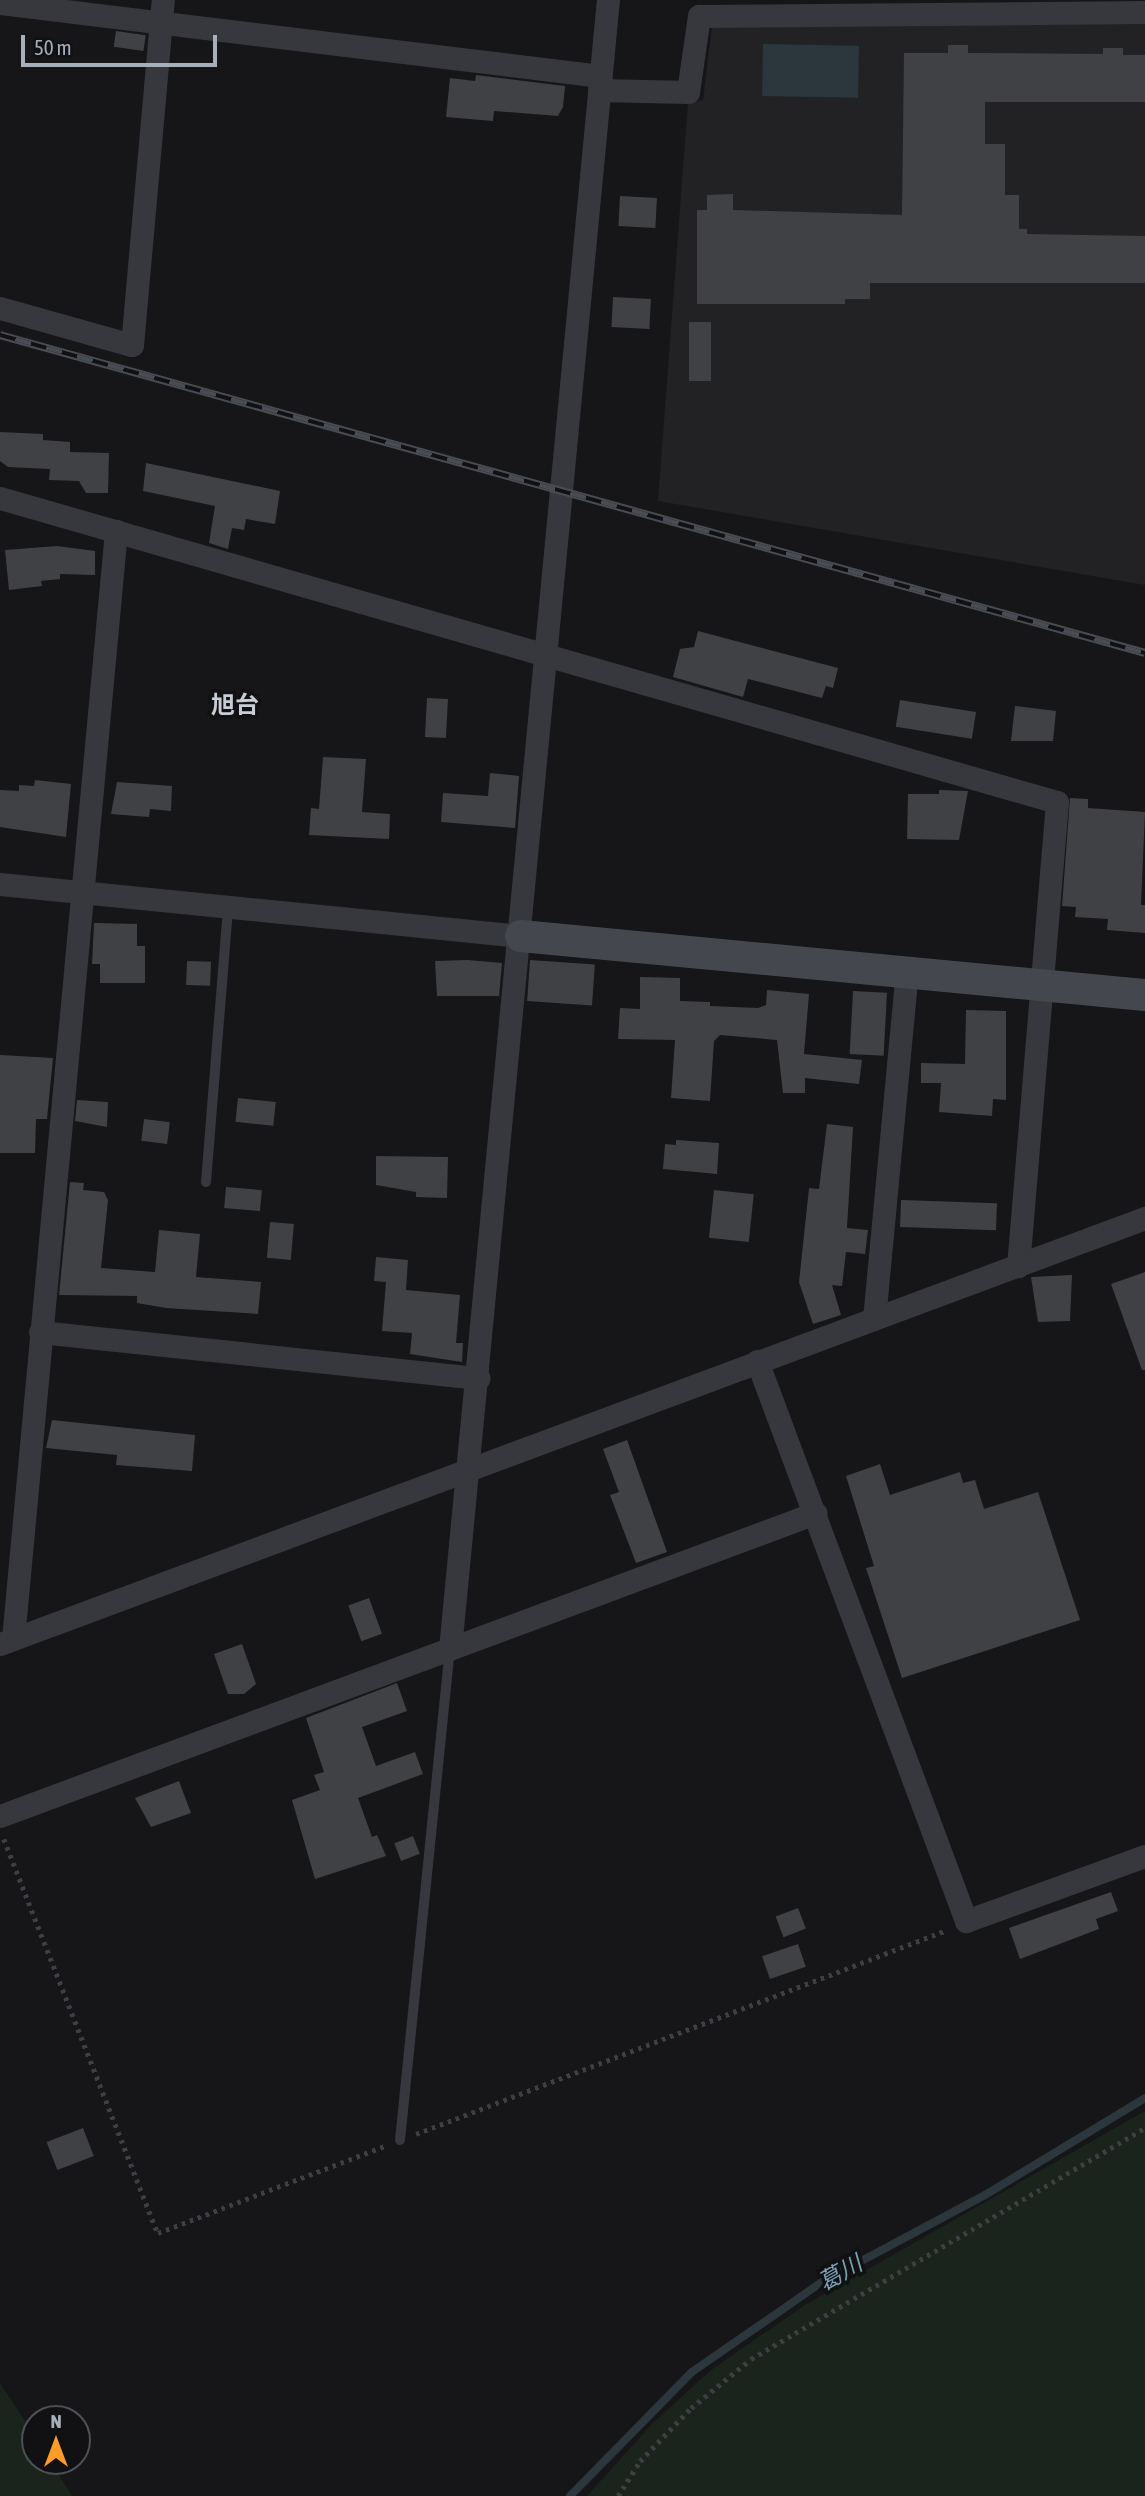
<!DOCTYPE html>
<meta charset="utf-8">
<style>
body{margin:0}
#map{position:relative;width:1145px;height:2496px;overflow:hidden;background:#161618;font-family:"Asap Condensed","Noto Sans JP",sans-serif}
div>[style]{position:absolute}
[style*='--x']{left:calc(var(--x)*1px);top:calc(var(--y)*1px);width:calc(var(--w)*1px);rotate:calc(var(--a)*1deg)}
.built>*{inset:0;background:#222225}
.green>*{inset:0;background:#1b241c}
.water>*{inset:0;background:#2b373d;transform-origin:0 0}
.stream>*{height:8px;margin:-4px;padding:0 4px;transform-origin:4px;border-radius:4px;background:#2b373d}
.building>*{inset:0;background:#404145;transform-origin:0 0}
.path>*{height:4.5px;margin-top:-2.25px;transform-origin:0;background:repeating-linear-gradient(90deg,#3c4045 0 3.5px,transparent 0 8.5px)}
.lane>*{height:10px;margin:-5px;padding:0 5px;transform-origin:5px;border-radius:5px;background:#36383d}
.street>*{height:23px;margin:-11.5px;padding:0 11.5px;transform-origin:11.5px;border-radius:11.5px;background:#36383d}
.secondary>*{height:32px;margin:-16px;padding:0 16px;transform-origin:16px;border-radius:16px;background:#44484e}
.rail>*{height:8px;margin-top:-4px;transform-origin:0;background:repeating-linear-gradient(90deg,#111113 0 16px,#494d53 0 32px);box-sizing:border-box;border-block:2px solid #494d53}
span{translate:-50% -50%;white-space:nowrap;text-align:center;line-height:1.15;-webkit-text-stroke:7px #111113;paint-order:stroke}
.water-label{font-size:23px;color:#7aa3b7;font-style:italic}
.quarter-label{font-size:24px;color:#c8cdd5;font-weight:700}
.north{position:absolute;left:21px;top:2405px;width:70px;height:70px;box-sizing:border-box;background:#111113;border:2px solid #4d5055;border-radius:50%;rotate:0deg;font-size:19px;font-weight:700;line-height:28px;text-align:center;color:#a7afb9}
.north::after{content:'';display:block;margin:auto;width:24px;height:32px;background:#ff9b27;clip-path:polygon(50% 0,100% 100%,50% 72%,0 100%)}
.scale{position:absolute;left:21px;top:35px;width:196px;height:32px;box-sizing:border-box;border:4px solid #a7afb9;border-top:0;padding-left:9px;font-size:21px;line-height:24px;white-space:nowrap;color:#a7afb9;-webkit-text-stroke:5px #111113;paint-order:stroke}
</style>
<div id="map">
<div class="built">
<i style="clip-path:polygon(1145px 23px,1145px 585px,658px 501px,688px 103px,703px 100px,712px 26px)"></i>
</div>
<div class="green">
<i style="clip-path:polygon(1145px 2111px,1145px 2496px,587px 2496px,652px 2424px,711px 2370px,805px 2305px)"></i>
<i style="clip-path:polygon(0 2383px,35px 2436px,35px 2461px,50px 2461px,72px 2496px,0 2496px)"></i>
</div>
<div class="water">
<i style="left:763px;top:44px;width:96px;height:52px;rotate:1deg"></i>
</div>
<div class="stream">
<i style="--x:570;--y:2496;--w:174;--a:-45.5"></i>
<i style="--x:692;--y:2372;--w:158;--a:-34.7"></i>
<i style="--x:822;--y:2282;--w:185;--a:-28.1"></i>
<i style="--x:985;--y:2195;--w:187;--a:-31.2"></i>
</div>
<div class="building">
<i style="left:116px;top:31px;width:30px;height:16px;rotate:8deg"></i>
<i style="clip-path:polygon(948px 45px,968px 45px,968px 53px,1103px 54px,1103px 48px,1123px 48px,1123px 55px,1145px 55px,1145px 102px,985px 102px,985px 144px,1005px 144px,1005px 195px,1019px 195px,1019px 229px,1027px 229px,1027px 234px,1145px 236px,1145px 283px,870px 283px,870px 299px,845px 299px,845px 304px,697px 304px,697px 210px,707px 210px,707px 195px,733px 194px,733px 210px,902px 215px,904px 53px,948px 53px)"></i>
<i style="clip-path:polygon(476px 75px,565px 86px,563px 107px,558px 116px,494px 111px,493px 121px,446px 117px,450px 78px,475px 81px)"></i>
<i style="left:620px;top:196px;width:37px;height:30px;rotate:3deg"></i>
<i style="left:613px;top:297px;width:38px;height:30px;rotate:3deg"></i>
<i style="left:689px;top:322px;width:22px;height:59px"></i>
<i style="clip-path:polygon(0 432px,43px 434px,43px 440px,70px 442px,70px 452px,109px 453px,108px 493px,86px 493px,79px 481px,49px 480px,50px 469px,8px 467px,0 461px)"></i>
<i style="clip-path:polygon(146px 463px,280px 491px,275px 524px,246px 519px,244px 530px,232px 528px,228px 549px,209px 543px,215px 506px,143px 491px)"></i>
<i style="clip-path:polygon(57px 546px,95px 551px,95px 575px,60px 574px,60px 579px,41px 581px,42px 586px,9px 590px,5px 550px)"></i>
<i style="clip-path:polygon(698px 631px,838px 668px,833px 688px,826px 686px,822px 698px,748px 679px,743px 697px,673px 677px,680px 649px,694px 647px)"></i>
<i style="left:427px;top:698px;width:21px;height:39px;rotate:3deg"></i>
<i style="left:900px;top:700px;width:77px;height:27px;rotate:9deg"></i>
<i style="clip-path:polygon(1015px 706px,1056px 711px,1053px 741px,1011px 741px)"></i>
<i style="clip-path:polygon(323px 757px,366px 759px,362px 812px,390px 814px,389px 839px,309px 835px,311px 808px,319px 809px)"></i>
<i style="clip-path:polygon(490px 773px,519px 776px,515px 828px,441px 822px,443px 793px,488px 796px)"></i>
<i style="clip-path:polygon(35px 780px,71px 784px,66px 837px,0 827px,0 790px,19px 791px,19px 785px,34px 786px)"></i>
<i style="clip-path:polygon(117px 782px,172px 786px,171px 811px,150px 809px,149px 817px,111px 814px)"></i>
<i style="clip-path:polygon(939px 790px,968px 791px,959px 840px,907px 839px,908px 794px,939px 794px)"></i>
<i style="clip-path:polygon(1070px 798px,1088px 799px,1088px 808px,1145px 812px,1141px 905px,1145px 905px,1145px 933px,1107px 930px,1108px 919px,1075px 917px,1076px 907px,1062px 906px)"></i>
<i style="clip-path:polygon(94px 923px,137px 924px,137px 946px,145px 946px,145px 983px,100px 983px,100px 964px,92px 964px)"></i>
<i style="clip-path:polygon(468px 960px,502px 963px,499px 996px,437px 996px,435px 961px)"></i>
<i style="left:530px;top:960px;width:65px;height:41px;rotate:4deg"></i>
<i style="left:187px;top:961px;width:24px;height:24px;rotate:2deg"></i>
<i style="clip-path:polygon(640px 977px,680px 978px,680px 1001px,710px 1002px,710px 1006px,758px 1008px,766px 1005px,767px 990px,809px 994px,804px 1054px,862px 1060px,859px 1084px,805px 1078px,805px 1093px,783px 1093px,777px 1040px,720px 1035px,714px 1041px,710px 1101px,671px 1098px,675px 1040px,618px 1039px,620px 1008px,640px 1009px)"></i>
<i style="left:853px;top:991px;width:34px;height:63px;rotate:3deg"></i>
<i style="clip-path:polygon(966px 1010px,1006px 1011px,1006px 1100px,993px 1099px,992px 1116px,939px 1112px,941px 1083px,921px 1083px,921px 1063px,965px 1064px)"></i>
<i style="clip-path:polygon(0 1055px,53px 1058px,47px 1119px,36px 1119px,35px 1153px,0 1153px)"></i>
<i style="left:238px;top:1098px;width:38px;height:24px;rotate:6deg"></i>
<i style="clip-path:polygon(77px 1100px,108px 1102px,107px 1127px,75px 1121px)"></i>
<i style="left:144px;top:1119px;width:26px;height:22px;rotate:7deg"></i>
<i style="clip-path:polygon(827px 1124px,853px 1127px,847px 1228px,868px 1230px,865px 1254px,846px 1252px,842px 1286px,832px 1285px,841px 1315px,813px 1324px,799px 1282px,809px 1188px,819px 1189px)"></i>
<i style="clip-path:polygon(676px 1140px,719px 1143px,717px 1174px,663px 1169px,665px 1144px,676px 1145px)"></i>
<i style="clip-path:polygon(376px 1156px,448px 1157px,447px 1198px,416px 1197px,416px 1192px,376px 1185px)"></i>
<i style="clip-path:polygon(70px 1182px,84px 1183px,83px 1190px,104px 1192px,108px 1200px,101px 1268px,155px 1272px,159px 1230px,200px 1234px,196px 1277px,261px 1282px,258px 1314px,166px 1308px,137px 1303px,137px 1296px,59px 1295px)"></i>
<i style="left:226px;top:1187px;width:36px;height:21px;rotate:5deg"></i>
<i style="left:714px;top:1190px;width:40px;height:48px;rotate:6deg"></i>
<i style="left:901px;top:1200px;width:96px;height:27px;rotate:2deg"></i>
<i style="left:270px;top:1222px;width:24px;height:36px;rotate:5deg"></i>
<i style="clip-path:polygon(376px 1257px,408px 1260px,406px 1290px,460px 1295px,456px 1343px,463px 1343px,462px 1362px,410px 1354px,412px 1333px,382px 1331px,386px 1282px,374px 1281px)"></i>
<i style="clip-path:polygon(1145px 1272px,1145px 1370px,1142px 1370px,1111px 1284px)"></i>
<i style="clip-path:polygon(1072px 1275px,1070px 1321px,1038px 1322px,1031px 1277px)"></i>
<i style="clip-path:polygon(52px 1420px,195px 1435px,192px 1471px,116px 1465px,117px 1455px,46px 1448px)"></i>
<i style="clip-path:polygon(627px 1440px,667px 1552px,636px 1563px,610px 1495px,619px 1492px,603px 1449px)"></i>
<i style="clip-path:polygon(880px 1464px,890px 1495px,960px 1472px,963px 1483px,975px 1480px,984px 1509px,1038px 1492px,1080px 1620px,902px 1678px,866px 1568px,874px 1566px,846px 1476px)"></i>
<i style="left:369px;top:1598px;width:38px;height:22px;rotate:70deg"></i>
<i style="clip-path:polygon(242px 1644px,256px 1684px,244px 1694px,228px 1694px,214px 1654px)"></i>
<i style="clip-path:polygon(397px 1683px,407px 1711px,362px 1727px,376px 1766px,415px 1752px,423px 1774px,358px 1798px,372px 1837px,377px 1835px,386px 1856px,315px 1879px,292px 1800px,320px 1790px,314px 1775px,324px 1772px,306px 1718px)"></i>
<i style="clip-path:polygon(179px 1781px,191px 1813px,151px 1827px,135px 1798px)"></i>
<i style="left:413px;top:1836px;width:19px;height:20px;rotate:69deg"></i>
<i style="clip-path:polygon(1111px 1892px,1118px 1911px,1096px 1919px,1099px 1929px,1020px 1959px,1009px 1928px)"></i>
<i style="left:798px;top:1908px;width:22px;height:24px;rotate:69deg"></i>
<i style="left:798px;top:1944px;width:24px;height:38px;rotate:71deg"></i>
<i style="left:83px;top:2128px;width:30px;height:39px;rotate:69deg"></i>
</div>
<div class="path">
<i style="--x:4;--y:1839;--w:423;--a:68.7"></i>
<i style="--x:158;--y:2233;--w:243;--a:-21"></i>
<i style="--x:416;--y:2134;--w:569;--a:-21.02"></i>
<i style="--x:618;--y:2496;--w:41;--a:-57.8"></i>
<i style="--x:640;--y:2461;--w:74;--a:-46.1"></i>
<i style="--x:691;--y:2408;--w:77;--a:-39.2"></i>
<i style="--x:751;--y:2359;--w:457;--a:-30.4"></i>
</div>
<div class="lane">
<i style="--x:206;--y:1182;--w:276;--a:-85.4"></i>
<i style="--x:400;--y:2140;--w:494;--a:-84.2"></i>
</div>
<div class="street">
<i style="--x:0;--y:3;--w:605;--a:6.93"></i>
<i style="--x:599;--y:90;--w:89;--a:1.3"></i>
<i style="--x:688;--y:92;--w:77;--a:-81.8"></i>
<i style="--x:699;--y:16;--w:446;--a:-0.5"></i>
<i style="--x:0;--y:308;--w:137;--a:15.7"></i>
<i style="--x:132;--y:345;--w:346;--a:-84.9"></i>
<i style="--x:0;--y:498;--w:1100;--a:16.05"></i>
<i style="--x:1057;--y:802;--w:466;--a:94.8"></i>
<i style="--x:0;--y:884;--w:524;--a:5.7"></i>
<i style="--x:874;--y:1319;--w:349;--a:-84.6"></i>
<i style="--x:40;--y:1332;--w:441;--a:6"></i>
<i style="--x:757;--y:1361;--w:598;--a:69.53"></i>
<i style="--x:966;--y:1921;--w:190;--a:-20"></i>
<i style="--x:13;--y:1639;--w:1113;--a:-84.69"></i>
<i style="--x:0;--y:1644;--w:1222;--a:-20.41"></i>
<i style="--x:450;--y:1649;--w:1657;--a:-84.53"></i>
<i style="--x:0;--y:1816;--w:870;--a:-20.39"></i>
</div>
<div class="secondary">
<i style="--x:521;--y:936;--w:627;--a:5.4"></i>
</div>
<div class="rail">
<i style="--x:0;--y:335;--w:1188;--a:15.52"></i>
</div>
<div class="water-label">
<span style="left:840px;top:2273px;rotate:-30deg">葛川</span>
</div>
<div class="quarter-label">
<span style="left:235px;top:705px">旭台</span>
</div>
<div class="north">N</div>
<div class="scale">50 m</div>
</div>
